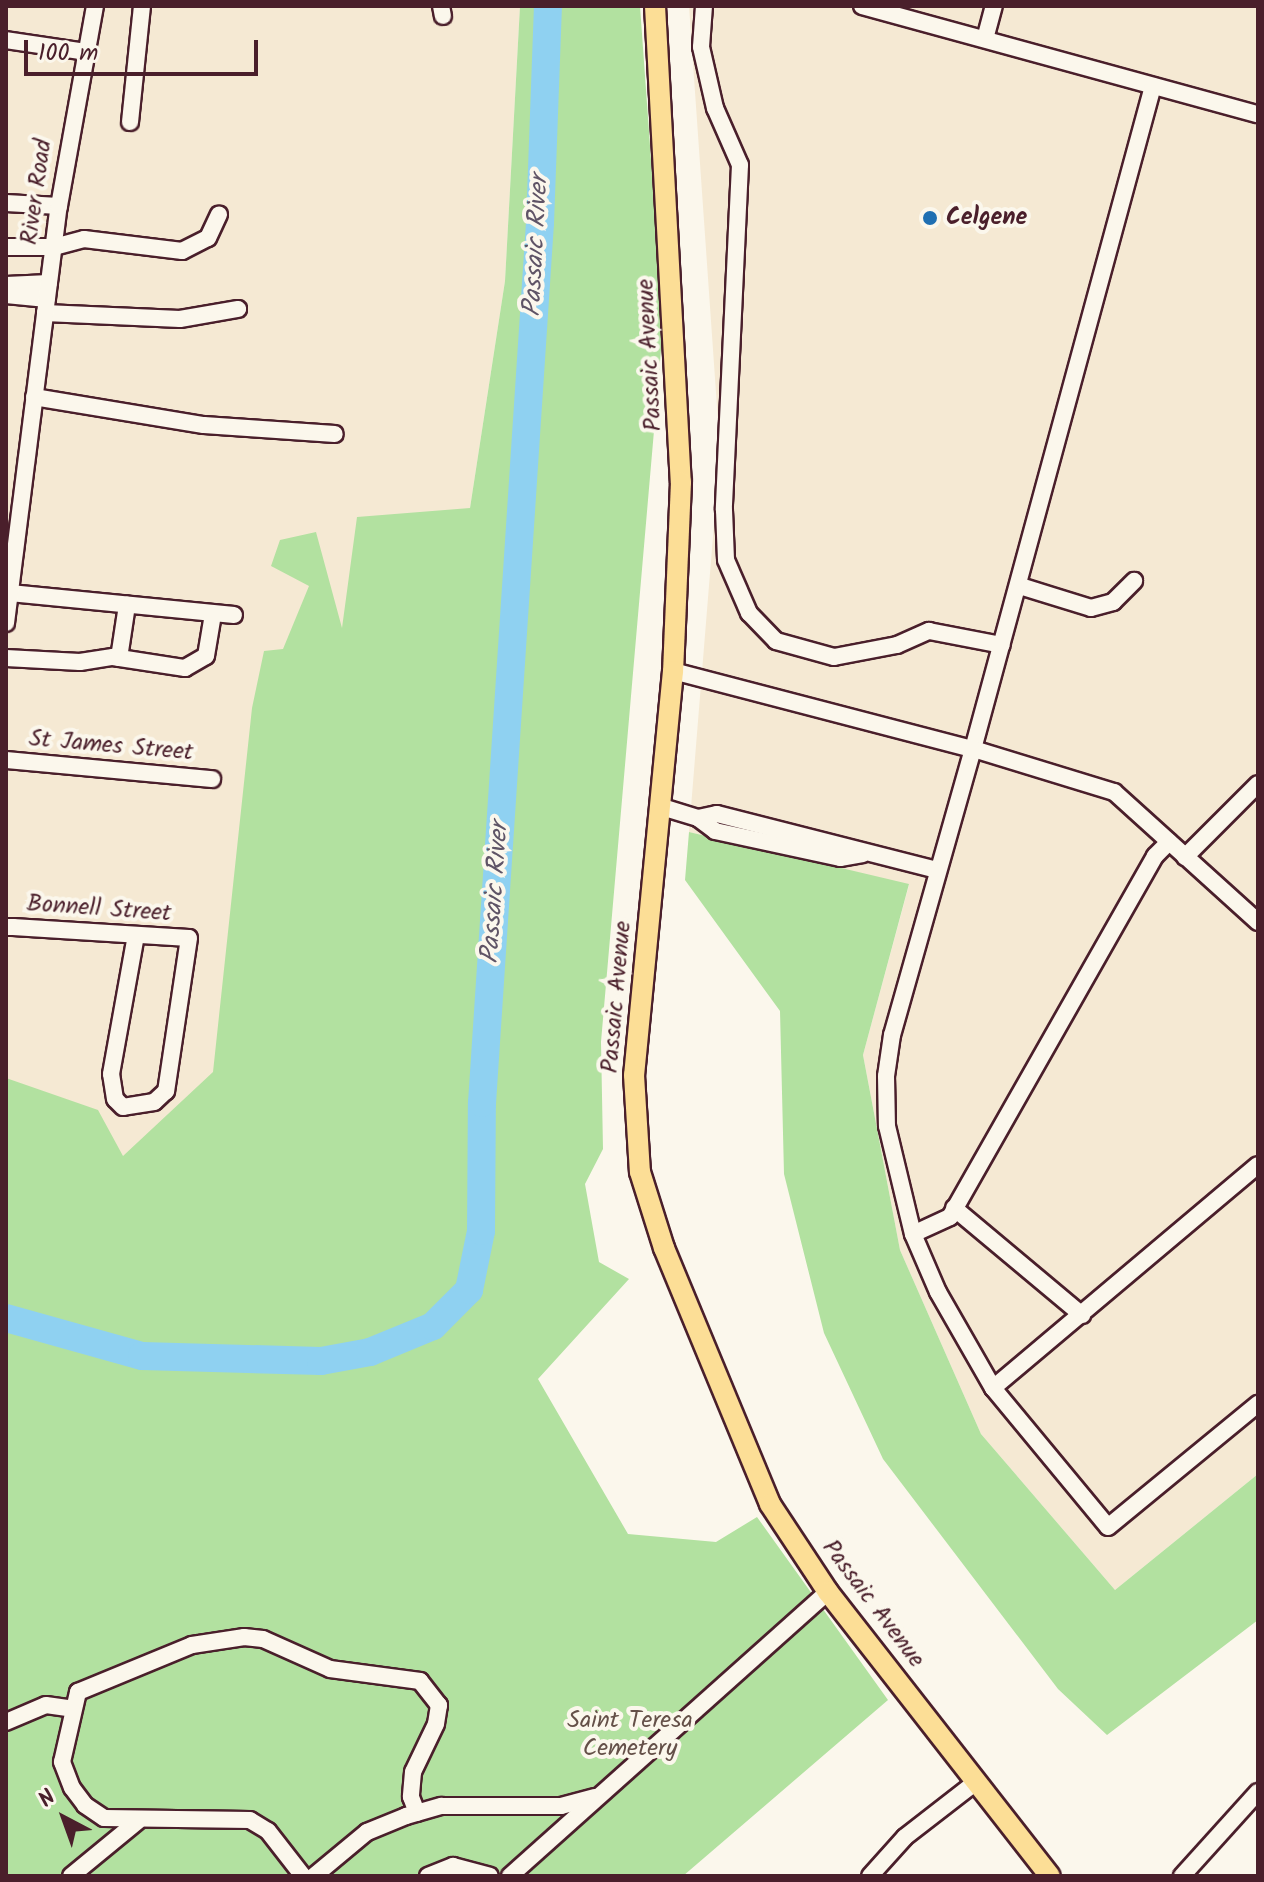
<!DOCTYPE html>
<html>
<head>
<meta charset="utf-8">
<style>
	body { margin:0 }
	#map { position:relative; width:1264px; height:1882px; overflow:hidden; background:#fbf7ec; font-family:Kalam,sans-serif }
	div>[style] { position:absolute }
	.built>* { inset:0; background:#f5e9d3 }
	.green>* { inset:0; background:#b2e1a0 }
	.river>* { height:28px; margin:-14px; padding:0 14px; transform-origin:14px; border-radius:14px; background:#8fd1f1 }
	.roads { filter:drop-shadow(2px 0 #4a1f2b) drop-shadow(-2px 0 #4a1f2b) drop-shadow(0 2px #4a1f2b) drop-shadow(0 -2px #4a1f2b) }
	.minor>* { height:16px; margin:-8px; padding:0 8px; transform-origin:8px; border-radius:8px; background:#fbf7ec }
	.major>* { height:20px; margin:-10px; padding:0 10px; transform-origin:10px; border-radius:10px; background:#fcde96 }
	.dots>* { width:22px; height:22px; translate:-50% -50%; box-sizing:border-box; border:4px solid #fbf7ec; border-radius:50% }
	span { translate:-50% -50%; white-space:nowrap; text-align:center; line-height:1.15; -webkit-text-stroke:8px #fbf7ec; paint-order:stroke }
	.street-label { font-size:24px; color:#4a1f2b }
	.poi-label { font-size:24px; color:#4a1f2b; font-weight:700 }
	.left { translate:0 -50%; text-align:left }
	.park-label { font-size:24px; color:#645048 }
	.water-label { font-size:26px; color:#5f5466; font-style:italic }
	.frame { position:absolute; inset:0; border:8px solid #4a1f2b; pointer-events:none }
	.north { position:absolute; left:24px; top:1778px; width:80px; height:80px; -webkit-text-stroke:6px #fbf7ec; paint-order:stroke; rotate:319deg; font-size:22px; font-weight:700; line-height:32px; text-align:center; color:#4a1f2b }
	.north::after { content:''; display:block; margin:auto; width:28px; height:36px; background:#4a1f2b; clip-path:polygon(50% 0,100% 100%,50% 72%,0 100%) }
	.scale { position:absolute; left:24px; top:40px; width:234px; height:36px; box-sizing:border-box; border:4px solid #4a1f2b; border-top:0; padding-left:10px; font-size:24px; line-height:28px; white-space:nowrap; color:#4a1f2b; -webkit-text-stroke:6px #fbf7ec; paint-order:stroke }
</style>
</head>
<body>
<div id="map">
	<div class="built">
		<div style="clip-path:polygon(6px 6px,520px 6px,505px 281px,470px 508px,274px 1158px,6px 1299px)"></div>
		<div style="clip-path:polygon(689px 6px,1258px 6px,1258px 1474px,1115px 1590px,981px 1434px,900px 1250px,863px 1055px,909px 885px,689px 832px,720px 450px)"></div>
	</div>
	<div class="green">
		<div style="clip-path:polygon(520px 6px,640px 6px,663px 327px,601px 1042px,603px 1149px,585px 1184px,599px 1262px,629px 1279px,538px 1379px,628px 1534px,716px 1542px,757px 1517px,888px 1700px,683px 1876px,6px 1876px,6px 1078px,98px 1110px,123px 1156px,213px 1072px,252px 708px,264px 651px,283px 649px,309px 586px,271px 566px,280px 540px,316px 532px,342px 628px,357px 517px,470px 508px,505px 281px)"></div>
		<div style="clip-path:polygon(689px 832px,909px 884px,863px 1055px,900px 1250px,981px 1434px,1115px 1590px,1258px 1474px,1258px 1620px,1107px 1735px,1058px 1689px,883px 1459px,824px 1333px,784px 1174px,780px 1011px,685px 880px)"></div>
	</div>
	<div class="river">
		<div style="left:6px;top:1318px;width:141px;rotate:15.6deg"></div>
		<div style="left:142px;top:1356px;width:179px;rotate:1.6deg"></div>
		<div style="left:321px;top:1361px;width:50px;rotate:-10.4deg"></div>
		<div style="left:370px;top:1352px;width:68px;rotate:-22.4deg"></div>
		<div style="left:433px;top:1326px;width:51px;rotate:-45deg"></div>
		<div style="left:469px;top:1290px;width:60px;rotate:-78.5deg"></div>
		<div style="left:481px;top:1231px;width:128px;rotate:-89.6deg"></div>
		<div style="left:482px;top:1103px;width:882px;rotate:-86.23deg"></div>
		<div style="left:540px;top:223px;width:217px;rotate:-87.9deg"></div>
	</div>
	<div class="roads">
		<div class="minor">
			<div style="left:441px;top:6px;width:10px;rotate:79deg"></div>
			<div style="left:704px;top:6px;width:41px;rotate:94.2deg"></div>
			<div style="left:701px;top:47px;width:63px;rotate:77.1deg"></div>
			<div style="left:715px;top:108px;width:62px;rotate:66.3deg"></div>
			<div style="left:740px;top:165px;width:345px;rotate:92.7deg"></div>
			<div style="left:724px;top:510px;width:50px;rotate:87.7deg"></div>
			<div style="left:726px;top:560px;width:58px;rotate:66.5deg"></div>
			<div style="left:749px;top:613px;width:39px;rotate:46deg"></div>
			<div style="left:776px;top:641px;width:60px;rotate:15.4deg"></div>
			<div style="left:834px;top:657px;width:64px;rotate:-10.8deg"></div>
			<div style="left:897px;top:645px;width:35px;rotate:-24deg"></div>
			<div style="left:929px;top:631px;width:74px;rotate:10.9deg"></div>
			<div style="left:862px;top:6px;width:410px;rotate:15.3deg"></div>
			<div style="left:985px;top:39px;width:34px;rotate:-75deg"></div>
			<div style="left:6px;top:40px;width:81px;rotate:8.5deg"></div>
			<div style="left:130px;top:122px;width:117px;rotate:-84.1deg"></div>
			<div style="left:6px;top:203px;width:53px;rotate:3.2deg"></div>
			<div style="left:6px;top:247px;width:48px"></div>
			<div style="left:54px;top:247px;width:31px;rotate:-15deg"></div>
			<div style="left:84px;top:239px;width:99px;rotate:7deg"></div>
			<div style="left:182px;top:251px;width:29px;rotate:-27deg"></div>
			<div style="left:208px;top:238px;width:26px;rotate:-65deg"></div>
			<div style="left:6px;top:285px;width:43px;rotate:-2.7deg"></div>
			<div style="left:6px;top:295px;width:41px;rotate:5.6deg"></div>
			<div style="left:45px;top:313px;width:135px;rotate:2.5deg"></div>
			<div style="left:180px;top:319px;width:59px;rotate:-9.8deg"></div>
			<div style="left:34px;top:397px;width:172px;rotate:9.4deg"></div>
			<div style="left:204px;top:425px;width:131px;rotate:3.9deg"></div>
			<div style="left:1020px;top:586px;width:74px;rotate:17.2deg"></div>
			<div style="left:1091px;top:608px;width:23px;rotate:-15deg"></div>
			<div style="left:1113px;top:602px;width:30px;rotate:-45deg"></div>
			<div style="left:10px;top:593px;width:225px;rotate:5.6deg"></div>
			<div style="left:6px;top:623px;width:420px;rotate:-82.8deg"></div>
			<div style="left:59px;top:206px;width:203px;rotate:-79.8deg"></div>
			<div style="left:6px;top:658px;width:74px;rotate:3.1deg"></div>
			<div style="left:80px;top:662px;width:33px;rotate:-9deg"></div>
			<div style="left:113px;top:657px;width:73px;rotate:8.7deg"></div>
			<div style="left:185px;top:668px;width:24px;rotate:-30deg"></div>
			<div style="left:206px;top:656px;width:43px;rotate:-80.5deg"></div>
			<div style="left:119px;top:658px;width:54px;rotate:-81.4deg"></div>
			<div style="left:673px;top:671px;width:310px;rotate:14.6deg"></div>
			<div style="left:973px;top:749px;width:687px;rotate:-74.81deg"></div>
			<div style="left:6px;top:760px;width:207px;rotate:5.3deg"></div>
			<div style="left:662px;top:807px;width:38px;rotate:17deg"></div>
			<div style="left:698px;top:818px;width:21px;rotate:37deg"></div>
			<div style="left:715px;top:831px;width:128px;rotate:12.2deg"></div>
			<div style="left:840px;top:858px;width:23px;rotate:-10deg"></div>
			<div style="left:698px;top:818px;width:19px;rotate:-12deg"></div>
			<div style="left:717px;top:814px;width:227px;rotate:14.3deg"></div>
			<div style="left:1185px;top:857px;width:103px;rotate:-45deg"></div>
			<div style="left:1258px;top:922px;width:194px;rotate:-137.9deg"></div>
			<div style="left:1114px;top:792px;width:147px;rotate:-163deg"></div>
			<div style="left:973px;top:749px;width:297px;rotate:105.8deg"></div>
			<div style="left:892px;top:1035px;width:41px;rotate:98.3deg"></div>
			<div style="left:886px;top:1076px;width:50px;rotate:88.9deg"></div>
			<div style="left:887px;top:1126px;width:111px;rotate:76.5deg"></div>
			<div style="left:913px;top:1234px;width:63px;rotate:66.7deg"></div>
			<div style="left:938px;top:1292px;width:111px;rotate:60.2deg"></div>
			<div style="left:993px;top:1388px;width:346px;rotate:-40.1deg"></div>
			<div style="left:6px;top:927px;width:7px"></div>
			<div style="left:13px;top:927px;width:176px;rotate:3.6deg"></div>
			<div style="left:189px;top:938px;width:155px;rotate:98.5deg"></div>
			<div style="left:166px;top:1091px;width:16px;rotate:137deg"></div>
			<div style="left:154px;top:1102px;width:31px;rotate:171deg"></div>
			<div style="left:123px;top:1107px;width:11px;rotate:-135deg"></div>
			<div style="left:115px;top:1099px;width:25px;rotate:-99deg"></div>
			<div style="left:111px;top:1074px;width:141px;rotate:-79.8deg"></div>
			<div style="left:954px;top:1208px;width:167px;rotate:39.9deg"></div>
			<div style="left:913px;top:1234px;width:41px;rotate:-24.7deg"></div>
			<div style="left:950px;top:1217px;width:415px;rotate:-60.4deg"></div>
			<div style="left:1155px;top:856px;width:20px;rotate:-45deg"></div>
			<div style="left:993px;top:1388px;width:180px;rotate:50.4deg"></div>
			<div style="left:1108px;top:1527px;width:194px;rotate:-39.4deg"></div>
			<div style="left:6px;top:1722px;width:43px;rotate:-23deg"></div>
			<div style="left:46px;top:1705px;width:27px;rotate:8deg"></div>
			<div style="left:71px;top:1876px;width:87px;rotate:-39.4deg"></div>
			<div style="left:303px;top:1876px;width:57px;rotate:-127.9deg"></div>
			<div style="left:268px;top:1831px;width:21px;rotate:-149deg"></div>
			<div style="left:250px;top:1820px;width:146px;rotate:-179.2deg"></div>
			<div style="left:104px;top:1818px;width:23px;rotate:-146deg"></div>
			<div style="left:85px;top:1805px;width:21px;rotate:-127deg"></div>
			<div style="left:72px;top:1788px;width:28px;rotate:-111deg"></div>
			<div style="left:62px;top:1762px;width:72px;rotate:-77.1deg"></div>
			<div style="left:78px;top:1692px;width:123px;rotate:-22.4deg"></div>
			<div style="left:192px;top:1645px;width:53px;rotate:-8.7deg"></div>
			<div style="left:244px;top:1637px;width:19px;rotate:6deg"></div>
			<div style="left:263px;top:1639px;width:73px;rotate:24.1deg"></div>
			<div style="left:330px;top:1669px;width:91px;rotate:7.6deg"></div>
			<div style="left:420px;top:1681px;width:31px;rotate:52deg"></div>
			<div style="left:439px;top:1705px;width:19px;rotate:99deg"></div>
			<div style="left:436px;top:1724px;width:53px;rotate:115.6deg"></div>
			<div style="left:413px;top:1772px;width:25px;rotate:95deg"></div>
			<div style="left:411px;top:1797px;width:17px;rotate:69deg"></div>
			<div style="left:314px;top:1876px;width:69px;rotate:-39.7deg"></div>
			<div style="left:367px;top:1832px;width:42px;rotate:-22.3deg"></div>
			<div style="left:406px;top:1816px;width:37px;rotate:-16deg"></div>
			<div style="left:442px;top:1806px;width:119px"></div>
			<div style="left:561px;top:1806px;width:35px;rotate:-15deg"></div>
			<div style="left:428px;top:1876px;width:27px;rotate:-22deg"></div>
			<div style="left:453px;top:1866px;width:38px;rotate:15deg"></div>
			<div style="left:510px;top:1876px;width:426px;rotate:-41.8deg"></div>
			<div style="left:870px;top:1876px;width:52px;rotate:-48.1deg"></div>
			<div style="left:905px;top:1837px;width:90px;rotate:-37.8deg"></div>
			<div style="left:1182px;top:1876px;width:113px;rotate:-47.9deg"></div>
		</div>
		<div class="major">
			<div style="left:655px;top:6px;width:477px;rotate:86.9deg"></div>
			<div style="left:681px;top:482px;width:189px;rotate:92.4deg"></div>
			<div style="left:673px;top:671px;width:406px;rotate:95.5deg"></div>
			<div style="left:634px;top:1075px;width:97px;rotate:86.5deg"></div>
			<div style="left:640px;top:1172px;width:80px;rotate:72.5deg"></div>
			<div style="left:664px;top:1248px;width:277px;rotate:67.5deg"></div>
			<div style="left:770px;top:1504px;width:105px;rotate:56.6deg"></div>
			<div style="left:828px;top:1592px;width:360px;rotate:52deg"></div>
		</div>
	</div>
	<div class="dots">
		<div style="left:930px;top:218px;background:#1f6fb2"></div>
	</div>
	<div class="street-label">
		<span style="left:37px;top:192px;rotate:-82deg">River Road</span>
		<span style="left:650px;top:355px;rotate:-93deg">Passaic Avenue</span>
		<span style="left:111px;top:746px;rotate:5deg">St James Street</span>
		<span style="left:99px;top:909px;rotate:4deg">Bonnell Street</span>
		<span style="left:617px;top:997px;rotate:-85deg">Passaic Avenue</span>
		<span style="left:873px;top:1604px;rotate:53deg">Passaic Avenue</span>
	</div>
	<div class="poi-label">
		<span class="left" style="left:946px;top:218px">Celgene</span>
	</div>
	<div class="park-label">
		<span style="left:630px;top:1735px">Saint Teresa<br>Cemetery</span>
	</div>
	<div class="water-label">
		<span style="left:537px;top:246px;rotate:-87deg">Passaic River</span>
		<span style="left:496px;top:893px;rotate:-86deg">Passaic River</span>
	</div>
	<div class="frame"></div>
	<div class="north">N</div>
	<div class="scale">100 m</div>
</div>
</body>
</html>
